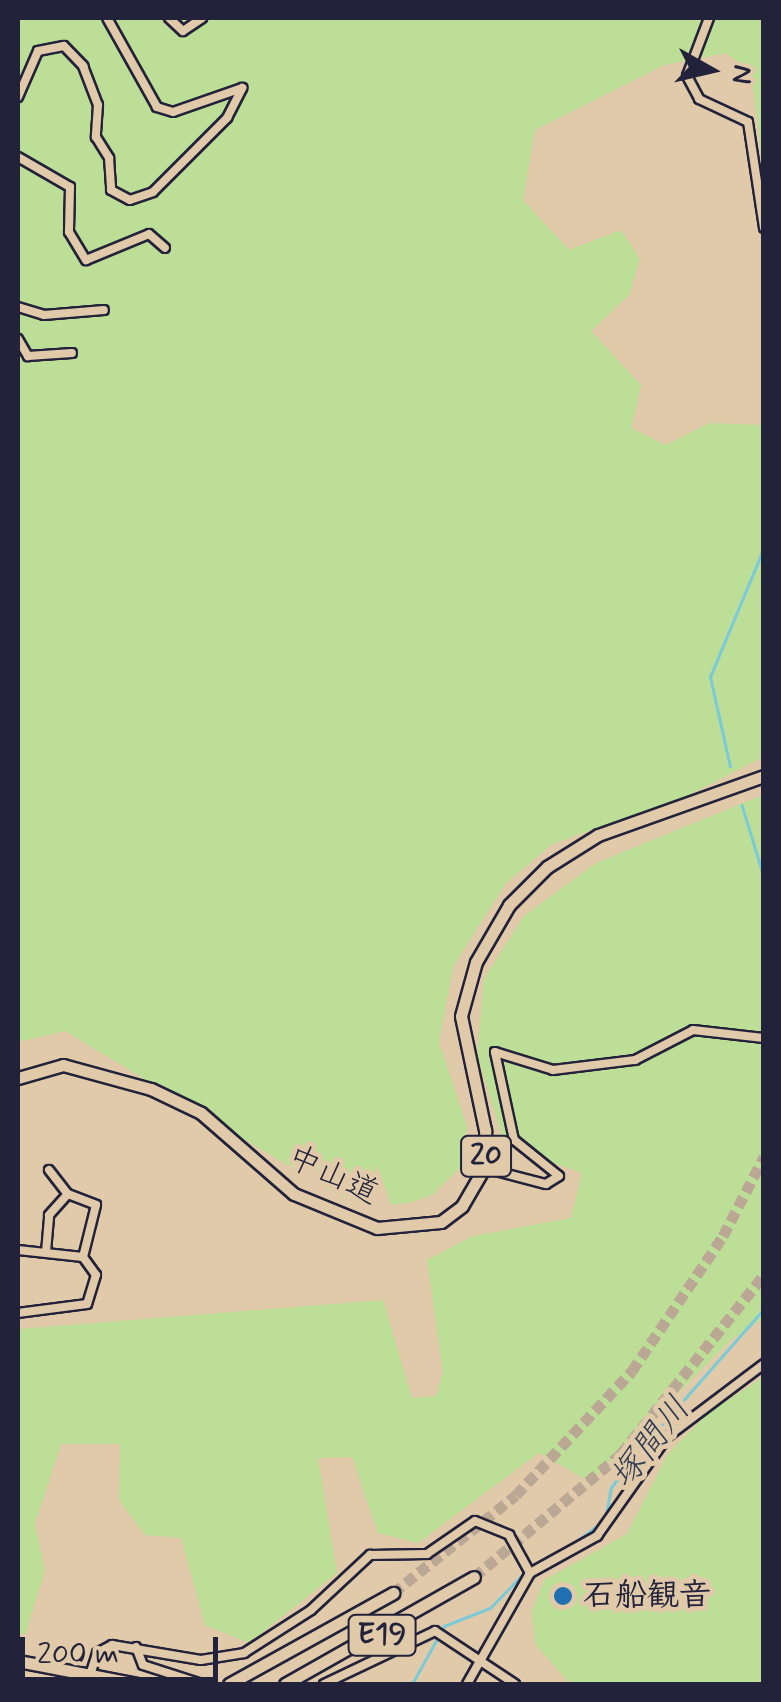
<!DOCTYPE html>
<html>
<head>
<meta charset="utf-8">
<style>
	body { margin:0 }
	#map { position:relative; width:781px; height:1702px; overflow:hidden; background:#e1caaa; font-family:Mynerve,"Klee One",sans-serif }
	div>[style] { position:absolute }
	.green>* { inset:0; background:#bdde97 }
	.stream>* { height:2.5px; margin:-1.25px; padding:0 1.25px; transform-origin:1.25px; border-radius:1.25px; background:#7bcad7 }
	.highway-tunnel>* { height:11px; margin-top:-5.5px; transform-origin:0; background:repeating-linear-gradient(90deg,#bba894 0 11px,transparent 0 16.5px) }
	.roads { filter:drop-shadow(2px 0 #22223b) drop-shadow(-2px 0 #22223b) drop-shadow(0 2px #22223b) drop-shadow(0 -2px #22223b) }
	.minor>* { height:8px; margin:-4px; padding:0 4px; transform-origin:4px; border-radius:4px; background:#e1caaa }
	.highway>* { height:11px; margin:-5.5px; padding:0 5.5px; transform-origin:5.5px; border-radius:5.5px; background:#e1caaa }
	.dots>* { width:28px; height:28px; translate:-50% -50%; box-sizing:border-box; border:5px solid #e1caaa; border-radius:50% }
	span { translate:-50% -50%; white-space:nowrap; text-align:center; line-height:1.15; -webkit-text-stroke:10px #e1caaa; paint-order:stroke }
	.shield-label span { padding:2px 8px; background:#e1caaa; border:2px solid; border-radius:8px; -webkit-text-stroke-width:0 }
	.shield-label { font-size:30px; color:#22223b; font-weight:700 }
	.street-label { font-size:32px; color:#22223b }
	.poi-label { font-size:32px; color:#22223b; font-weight:700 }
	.left { translate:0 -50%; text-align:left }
	.water-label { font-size:35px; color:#2f3b52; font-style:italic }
	.frame { position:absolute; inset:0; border:20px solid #22223b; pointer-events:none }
	.north { position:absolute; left:661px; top:20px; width:100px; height:100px; -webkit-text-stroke:8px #e1caaa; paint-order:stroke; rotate:98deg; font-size:28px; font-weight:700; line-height:40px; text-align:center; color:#22223b }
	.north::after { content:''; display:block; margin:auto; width:35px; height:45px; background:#22223b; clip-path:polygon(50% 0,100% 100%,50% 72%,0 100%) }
	.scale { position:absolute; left:20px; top:1637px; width:198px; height:45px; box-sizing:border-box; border:5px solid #22223b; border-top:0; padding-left:12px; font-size:30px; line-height:35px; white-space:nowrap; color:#22223b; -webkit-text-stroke:8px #e1caaa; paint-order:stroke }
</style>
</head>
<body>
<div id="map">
	<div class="green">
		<div style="clip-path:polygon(18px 18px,763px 18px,763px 167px,751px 72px,726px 53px,664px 65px,535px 130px,523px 200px,569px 250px,621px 230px,640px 259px,629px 295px,591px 331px,641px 385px,631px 428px,666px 445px,709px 423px,763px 425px,763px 757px,679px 800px,552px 844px,505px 884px,453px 967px,439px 1042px,467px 1127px,464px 1164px,432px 1195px,412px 1202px,391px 1205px,377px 1165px,366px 1199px,343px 1196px,323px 1186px,317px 1171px,287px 1165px,65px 1031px,18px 1042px)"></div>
		<div style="clip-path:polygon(763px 795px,763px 1319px,732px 1339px,590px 1482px,539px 1453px,418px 1543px,378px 1533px,352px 1457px,318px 1458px,337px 1573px,249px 1643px,205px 1625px,181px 1538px,145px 1535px,119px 1500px,120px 1444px,61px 1444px,35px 1524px,45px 1571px,25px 1635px,18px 1633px,18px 1329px,383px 1300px,412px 1398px,436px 1396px,443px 1372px,427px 1260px,473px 1236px,571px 1218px,582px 1173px,505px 1146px,477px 1055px,484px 979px,524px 916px,596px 863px)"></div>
		<div style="clip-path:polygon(763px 1377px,763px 1684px,570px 1684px,535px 1644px,532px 1611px,544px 1580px,627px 1534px,667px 1455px,708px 1413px)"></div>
	</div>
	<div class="stream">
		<div style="left:730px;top:767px;width:92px;rotate:-102.5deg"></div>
		<div style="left:710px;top:677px;width:141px;rotate:-67.4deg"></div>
		<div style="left:742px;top:805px;width:75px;rotate:73deg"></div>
		<div style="left:606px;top:1515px;width:27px;rotate:-80deg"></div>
		<div style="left:611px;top:1488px;width:32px;rotate:-55deg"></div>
		<div style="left:629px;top:1462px;width:204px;rotate:-48.6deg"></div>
		<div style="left:569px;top:1547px;width:41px;rotate:-37.1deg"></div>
		<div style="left:529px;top:1567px;width:26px;rotate:-25deg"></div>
		<div style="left:412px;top:1684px;width:66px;rotate:-61.1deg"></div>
		<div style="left:444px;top:1626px;width:49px;rotate:-21.4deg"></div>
		<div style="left:490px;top:1608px;width:49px;rotate:-45.8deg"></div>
	</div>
	<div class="highway-tunnel">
		<div style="left:474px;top:1577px;width:192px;rotate:-39.9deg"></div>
		<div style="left:621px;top:1454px;width:229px;rotate:-51.4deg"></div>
		<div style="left:393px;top:1593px;width:157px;rotate:-38.5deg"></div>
		<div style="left:516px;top:1495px;width:170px;rotate:-46.9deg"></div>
		<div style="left:632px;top:1371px;width:163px;rotate:-56deg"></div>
		<div style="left:723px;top:1236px;width:89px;rotate:-62.6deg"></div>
	</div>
	<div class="roads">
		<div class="minor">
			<div style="left:169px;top:18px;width:19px;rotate:43deg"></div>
			<div style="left:183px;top:31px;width:23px;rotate:-34deg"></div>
			<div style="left:709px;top:18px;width:62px;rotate:110.8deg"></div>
			<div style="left:687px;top:76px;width:26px;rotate:62deg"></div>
			<div style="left:699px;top:99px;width:54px;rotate:25.1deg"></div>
			<div style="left:748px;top:122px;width:107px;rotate:81.4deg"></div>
			<div style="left:18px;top:97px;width:50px;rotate:-66.5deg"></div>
			<div style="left:38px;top:51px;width:26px;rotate:-11deg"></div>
			<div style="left:64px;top:46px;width:28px;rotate:46deg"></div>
			<div style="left:83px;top:66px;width:42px;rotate:69deg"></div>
			<div style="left:98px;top:105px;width:32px;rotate:94deg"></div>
			<div style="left:96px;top:137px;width:25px;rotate:58deg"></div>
			<div style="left:109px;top:158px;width:32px;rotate:86deg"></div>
			<div style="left:111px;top:190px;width:21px;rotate:28deg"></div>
			<div style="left:130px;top:200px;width:24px;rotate:-19deg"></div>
			<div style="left:153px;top:192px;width:105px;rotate:-45deg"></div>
			<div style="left:227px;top:118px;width:34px;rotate:-63deg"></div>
			<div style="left:242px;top:88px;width:73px;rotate:160.8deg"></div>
			<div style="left:173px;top:112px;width:17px;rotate:-163deg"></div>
			<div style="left:157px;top:107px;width:102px;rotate:-119.3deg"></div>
			<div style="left:18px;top:157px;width:60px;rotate:30deg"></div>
			<div style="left:70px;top:187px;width:45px;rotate:91.3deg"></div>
			<div style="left:69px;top:232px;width:33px;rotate:59deg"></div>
			<div style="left:86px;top:260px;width:68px;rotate:-22.4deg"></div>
			<div style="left:149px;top:234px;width:21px;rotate:41deg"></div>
			<div style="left:18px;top:307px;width:27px;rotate:17deg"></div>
			<div style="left:44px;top:315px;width:60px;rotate:-4.8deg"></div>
			<div style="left:18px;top:339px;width:20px;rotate:60deg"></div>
			<div style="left:28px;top:356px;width:44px;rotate:-3.9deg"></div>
			<div style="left:484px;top:1168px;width:64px;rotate:14.5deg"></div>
			<div style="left:546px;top:1184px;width:15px;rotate:-32deg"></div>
			<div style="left:559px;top:1176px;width:58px;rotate:-141.3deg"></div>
			<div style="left:514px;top:1140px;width:90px;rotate:-102.2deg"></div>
			<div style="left:495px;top:1052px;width:61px;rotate:17.2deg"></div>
			<div style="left:553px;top:1070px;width:83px;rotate:-7deg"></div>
			<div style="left:635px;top:1060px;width:65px;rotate:-27.3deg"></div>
			<div style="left:693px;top:1030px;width:71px;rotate:6.4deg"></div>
			<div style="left:49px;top:1170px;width:31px;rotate:52deg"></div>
			<div style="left:68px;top:1194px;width:30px;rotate:21deg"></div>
			<div style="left:96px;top:1205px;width:54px;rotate:104deg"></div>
			<div style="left:18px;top:1250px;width:65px;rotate:6.1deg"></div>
			<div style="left:83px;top:1257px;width:22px;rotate:54deg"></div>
			<div style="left:96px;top:1275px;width:30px;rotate:107deg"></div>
			<div style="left:87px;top:1304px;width:70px;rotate:172.6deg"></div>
			<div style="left:46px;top:1252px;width:37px;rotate:-85deg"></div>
			<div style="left:49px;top:1215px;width:28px;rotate:-48deg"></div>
			<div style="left:530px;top:1573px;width:77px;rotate:-28.9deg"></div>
			<div style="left:597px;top:1536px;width:121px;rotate:-54.7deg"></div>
			<div style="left:667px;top:1437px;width:121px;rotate:-37deg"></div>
			<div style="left:136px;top:1647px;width:19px;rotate:69deg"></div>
			<div style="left:143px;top:1665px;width:62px;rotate:17.9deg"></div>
			<div style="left:90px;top:1675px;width:23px;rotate:-72deg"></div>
			<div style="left:97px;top:1653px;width:17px;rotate:-28deg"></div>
			<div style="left:112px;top:1645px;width:90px;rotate:9.6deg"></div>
			<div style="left:201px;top:1660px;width:44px;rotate:-9.2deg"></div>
			<div style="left:244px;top:1653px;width:80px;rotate:-32.7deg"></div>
			<div style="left:311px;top:1610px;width:81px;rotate:-43deg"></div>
			<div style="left:370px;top:1555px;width:57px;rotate:-1deg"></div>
			<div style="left:427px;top:1554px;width:58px;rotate:-34.5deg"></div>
			<div style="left:475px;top:1521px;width:37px;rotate:22deg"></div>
			<div style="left:509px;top:1535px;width:43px;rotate:61.1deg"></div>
			<div style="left:324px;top:1684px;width:123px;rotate:-25.5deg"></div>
			<div style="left:435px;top:1631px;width:96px;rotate:33.5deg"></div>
			<div style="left:467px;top:1684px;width:128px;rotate:-60.4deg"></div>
		</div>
		<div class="highway">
			<div style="left:18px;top:1078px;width:47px;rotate:-16.1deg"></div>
			<div style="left:63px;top:1065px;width:91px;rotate:15.3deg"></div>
			<div style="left:151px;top:1089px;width:55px;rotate:25.6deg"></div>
			<div style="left:201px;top:1113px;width:123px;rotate:41.1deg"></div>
			<div style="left:294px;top:1194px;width:90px;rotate:22.3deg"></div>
			<div style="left:377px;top:1228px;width:64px;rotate:-5.4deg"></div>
			<div style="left:441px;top:1222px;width:26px;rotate:-37deg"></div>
			<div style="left:462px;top:1206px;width:44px;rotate:-59.9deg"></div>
			<div style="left:484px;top:1168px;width:38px;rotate:-88deg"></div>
			<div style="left:485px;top:1130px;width:116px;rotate:-101.9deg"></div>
			<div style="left:461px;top:1016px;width:56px;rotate:-74.5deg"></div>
			<div style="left:476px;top:962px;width:66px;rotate:-59.9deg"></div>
			<div style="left:509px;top:905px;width:54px;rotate:-45deg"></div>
			<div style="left:547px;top:867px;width:60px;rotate:-32.1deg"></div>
			<div style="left:598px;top:835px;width:176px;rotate:-19.6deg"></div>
			<div style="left:18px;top:1661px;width:121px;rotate:10.9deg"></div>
			<div style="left:229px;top:1684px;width:188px;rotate:-29deg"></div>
			<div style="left:285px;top:1684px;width:217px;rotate:-29.5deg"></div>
		</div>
	</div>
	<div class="dots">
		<div style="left:563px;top:1596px;background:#1f6fb2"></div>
	</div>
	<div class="shield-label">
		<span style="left:486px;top:1156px">20</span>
		<span style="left:382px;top:1635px">E19</span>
	</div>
	<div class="street-label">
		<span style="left:333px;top:1176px;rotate:25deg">中山道</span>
	</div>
	<div class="poi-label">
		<span class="left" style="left:583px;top:1596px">石船観音</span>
	</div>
	<div class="water-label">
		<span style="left:651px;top:1443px;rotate:-52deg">塚間川</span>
	</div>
	<div class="frame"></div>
	<div class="north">N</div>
	<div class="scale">200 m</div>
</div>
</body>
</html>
